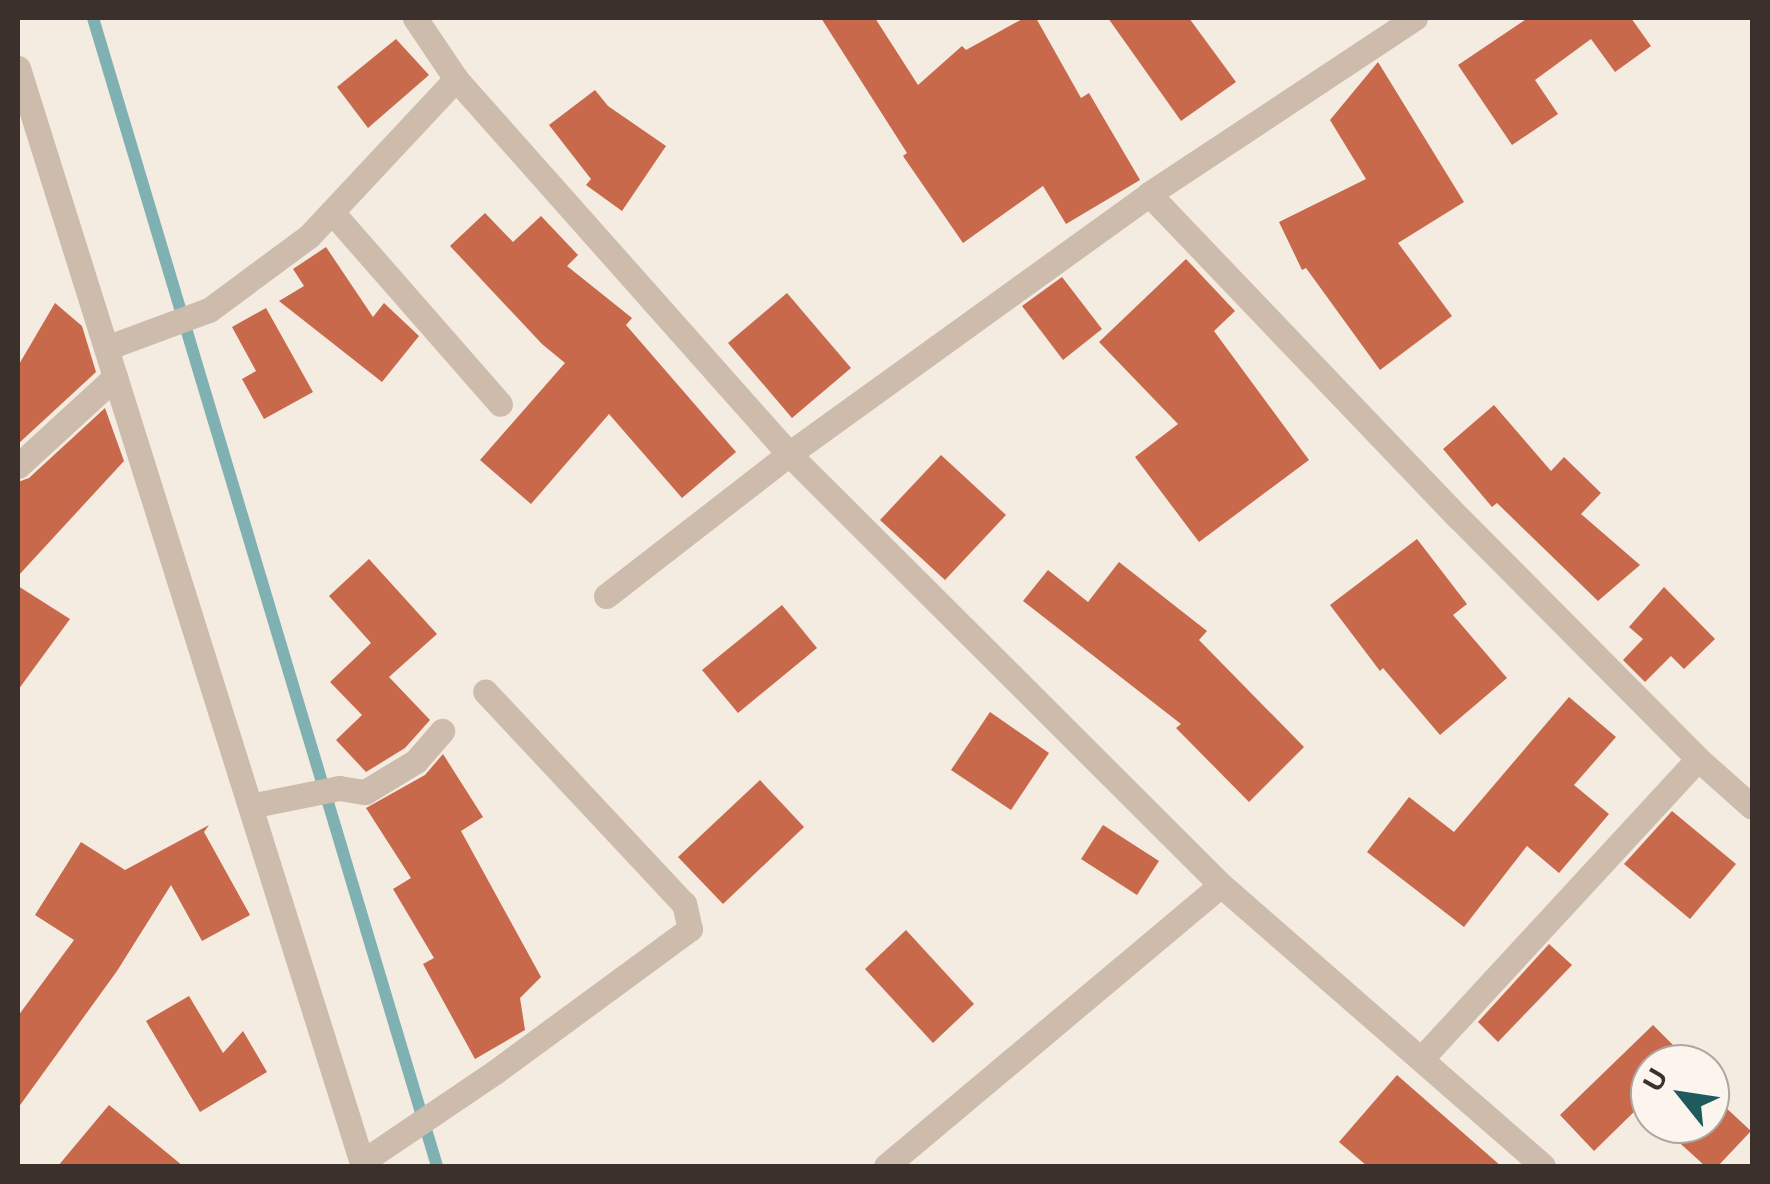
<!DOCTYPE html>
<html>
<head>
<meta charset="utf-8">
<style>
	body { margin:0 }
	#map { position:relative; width:1770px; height:1184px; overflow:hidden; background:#f4ebe1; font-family:Arial,sans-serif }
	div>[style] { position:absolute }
	.stream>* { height:12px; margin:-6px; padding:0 6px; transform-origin:6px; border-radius:6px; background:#7fb0b2 }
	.building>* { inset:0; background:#c8694b }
	.minor>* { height:25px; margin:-12.5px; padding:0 12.5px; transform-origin:12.5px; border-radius:12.5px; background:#cdbbac }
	span { translate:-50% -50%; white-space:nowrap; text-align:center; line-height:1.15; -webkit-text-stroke:8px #fbf5ee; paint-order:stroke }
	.frame { position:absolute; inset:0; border:20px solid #3b302b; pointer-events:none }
	.north { position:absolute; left:1630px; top:1044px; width:100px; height:100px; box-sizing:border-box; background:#fbf5ee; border:2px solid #aea6a0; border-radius:50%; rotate:300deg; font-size:28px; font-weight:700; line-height:40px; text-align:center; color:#3b302b }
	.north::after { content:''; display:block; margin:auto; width:35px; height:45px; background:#1f5a5e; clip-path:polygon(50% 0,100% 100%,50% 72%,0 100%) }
</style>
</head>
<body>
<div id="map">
	<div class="stream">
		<div style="left:93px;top:18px;width:1198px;rotate:73.32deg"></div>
	</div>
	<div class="building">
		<div style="clip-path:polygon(821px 18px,875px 18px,918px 85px,962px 46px,966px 50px,1024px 18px,1036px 18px,1081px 98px,1089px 93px,1140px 180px,1066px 224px,1043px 186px,963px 243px,903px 156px,907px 153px)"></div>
		<div style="clip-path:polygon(1108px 18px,1189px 18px,1236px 82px,1181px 121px)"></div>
		<div style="clip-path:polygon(1528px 18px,1631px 18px,1651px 46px,1615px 72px,1591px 39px,1535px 80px,1558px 114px,1512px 145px,1458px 65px)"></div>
		<div style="clip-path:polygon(396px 39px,429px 75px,368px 128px,337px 87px)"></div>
		<div style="clip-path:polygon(1378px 62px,1464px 202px,1398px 243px,1452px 316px,1380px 370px,1306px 268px,1302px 270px,1279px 222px,1366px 179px,1330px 120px)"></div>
		<div style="clip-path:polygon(595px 90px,608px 106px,666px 146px,622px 211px,586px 185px,591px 179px,549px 125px)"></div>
		<div style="clip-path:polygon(485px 213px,513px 242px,541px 216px,578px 255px,567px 266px,632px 318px,626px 325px,736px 452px,682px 498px,609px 414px,531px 504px,480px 460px,565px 363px,542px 344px,450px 246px)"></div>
		<div style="clip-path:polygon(326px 247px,373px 317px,384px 303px,419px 336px,382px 382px,279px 301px,304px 286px,293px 269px)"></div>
		<div style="clip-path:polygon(1186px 259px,1235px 311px,1214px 331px,1309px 460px,1199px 542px,1135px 457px,1178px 424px,1099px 342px)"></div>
		<div style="clip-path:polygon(1062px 277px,1102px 329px,1063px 360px,1022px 306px)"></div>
		<div style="clip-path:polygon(787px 293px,851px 368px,792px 418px,728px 343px)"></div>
		<div style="clip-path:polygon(55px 303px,82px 326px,96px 372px,18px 444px,18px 366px)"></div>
		<div style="clip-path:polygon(266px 308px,313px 392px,264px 419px,242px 379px,256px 371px,232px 327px)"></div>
		<div style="clip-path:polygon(1494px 405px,1551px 471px,1564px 457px,1601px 493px,1581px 514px,1640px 565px,1598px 601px,1497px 503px,1492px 507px,1443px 449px)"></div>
		<div style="clip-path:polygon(105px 408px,124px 461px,18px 576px,18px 482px,29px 478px)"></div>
		<div style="clip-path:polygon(941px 455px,1006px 515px,945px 580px,880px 520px)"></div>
		<div style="clip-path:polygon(1417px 539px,1467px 604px,1453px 615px,1507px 678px,1440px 735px,1383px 668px,1380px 671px,1330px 605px)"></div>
		<div style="clip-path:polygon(369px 559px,437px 634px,389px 677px,430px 720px,405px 748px,366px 772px,336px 740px,362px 715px,330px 682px,371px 643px,329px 596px)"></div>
		<div style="clip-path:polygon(1119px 562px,1207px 631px,1199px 640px,1304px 747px,1249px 802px,1176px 728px,1181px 724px,1023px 601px,1048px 570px,1088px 602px)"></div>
		<div style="clip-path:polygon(18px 586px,70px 619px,18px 690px)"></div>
		<div style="clip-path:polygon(1664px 587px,1715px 639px,1684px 669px,1671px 656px,1645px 682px,1623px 660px,1643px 639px,1629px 627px)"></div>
		<div style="clip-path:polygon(782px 605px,817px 648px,738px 713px,702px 670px)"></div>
		<div style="clip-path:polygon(1569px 697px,1616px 737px,1574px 785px,1609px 814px,1559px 873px,1527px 846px,1464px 927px,1367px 852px,1409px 797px,1454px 832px)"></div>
		<div style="clip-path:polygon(990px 712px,1049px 753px,1011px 810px,951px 770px)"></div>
		<div style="clip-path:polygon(443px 754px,483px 817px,461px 831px,541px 977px,520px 998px,525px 1030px,475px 1059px,423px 964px,434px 958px,393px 889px,411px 878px,366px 808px,425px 775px)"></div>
		<div style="clip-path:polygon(760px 780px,804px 827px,723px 904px,678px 857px)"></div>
		<div style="clip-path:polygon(1672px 811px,1736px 864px,1690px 919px,1624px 864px)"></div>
		<div style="clip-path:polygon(209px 825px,204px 832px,250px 915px,202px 941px,171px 885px,117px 971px,18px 1108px,18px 1016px,74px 940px,35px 915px,81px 842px,125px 870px)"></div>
		<div style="clip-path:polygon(1103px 825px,1159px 861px,1137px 895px,1081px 859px)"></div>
		<div style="clip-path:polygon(906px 930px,974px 1004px,933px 1043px,865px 969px)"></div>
		<div style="clip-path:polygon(1549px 944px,1572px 965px,1498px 1042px,1478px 1022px)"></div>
		<div style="clip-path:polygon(189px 996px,223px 1053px,243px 1031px,267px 1072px,200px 1112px,146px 1021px)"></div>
		<div style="clip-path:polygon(1653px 1025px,1688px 1060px,1650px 1064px,1650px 1116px,1640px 1106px,1594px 1151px,1560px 1115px)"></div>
		<div style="clip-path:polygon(1397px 1075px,1501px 1166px,1367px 1166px,1339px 1142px)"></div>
		<div style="clip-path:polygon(1710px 1093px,1751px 1131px,1718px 1166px,1705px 1166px,1659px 1124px,1710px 1124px)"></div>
		<div style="clip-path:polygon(109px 1105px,183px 1166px,58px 1166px)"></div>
	</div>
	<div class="minor">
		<div style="left:415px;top:18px;width:73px;rotate:56.1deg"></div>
		<div style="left:456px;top:79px;width:502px;rotate:48.39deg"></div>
		<div style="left:789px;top:454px;width:610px;rotate:44.93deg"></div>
		<div style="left:1221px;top:885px;width:427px;rotate:41.1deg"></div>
		<div style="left:18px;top:68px;width:1151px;rotate:72.56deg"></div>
		<div style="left:1149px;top:194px;width:447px;rotate:46.3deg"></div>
		<div style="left:1458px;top:517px;width:341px;rotate:45.2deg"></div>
		<div style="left:1698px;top:759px;width:72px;rotate:41.6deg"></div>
		<div style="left:332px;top:212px;width:255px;rotate:48.8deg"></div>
		<div style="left:106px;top:348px;width:110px;rotate:-20.3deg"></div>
		<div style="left:209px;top:310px;width:124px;rotate:-36.5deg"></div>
		<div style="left:309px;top:236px;width:215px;rotate:-46.9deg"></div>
		<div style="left:18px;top:466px;width:132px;rotate:-42.5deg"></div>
		<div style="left:606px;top:596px;width:232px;rotate:-37.8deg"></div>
		<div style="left:789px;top:454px;width:444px;rotate:-35.8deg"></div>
		<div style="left:1149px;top:194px;width:319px;rotate:-33.5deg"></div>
		<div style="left:250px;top:806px;width:91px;rotate:-11.4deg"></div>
		<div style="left:339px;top:788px;width:26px;rotate:9deg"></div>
		<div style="left:365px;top:792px;width:60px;rotate:-31.3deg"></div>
		<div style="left:416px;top:761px;width:40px;rotate:-49deg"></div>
		<div style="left:1421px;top:1059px;width:408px;rotate:-47.3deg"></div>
		<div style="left:362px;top:1162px;width:161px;rotate:-34.1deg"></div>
		<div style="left:495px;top:1072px;width:242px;rotate:-36.3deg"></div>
		<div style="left:690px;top:929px;width:26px;rotate:-103deg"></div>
		<div style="left:684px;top:904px;width:291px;rotate:-133.1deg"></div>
		<div style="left:886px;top:1166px;width:437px;rotate:-40deg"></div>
	</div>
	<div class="frame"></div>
	<div class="north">U</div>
</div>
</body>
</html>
